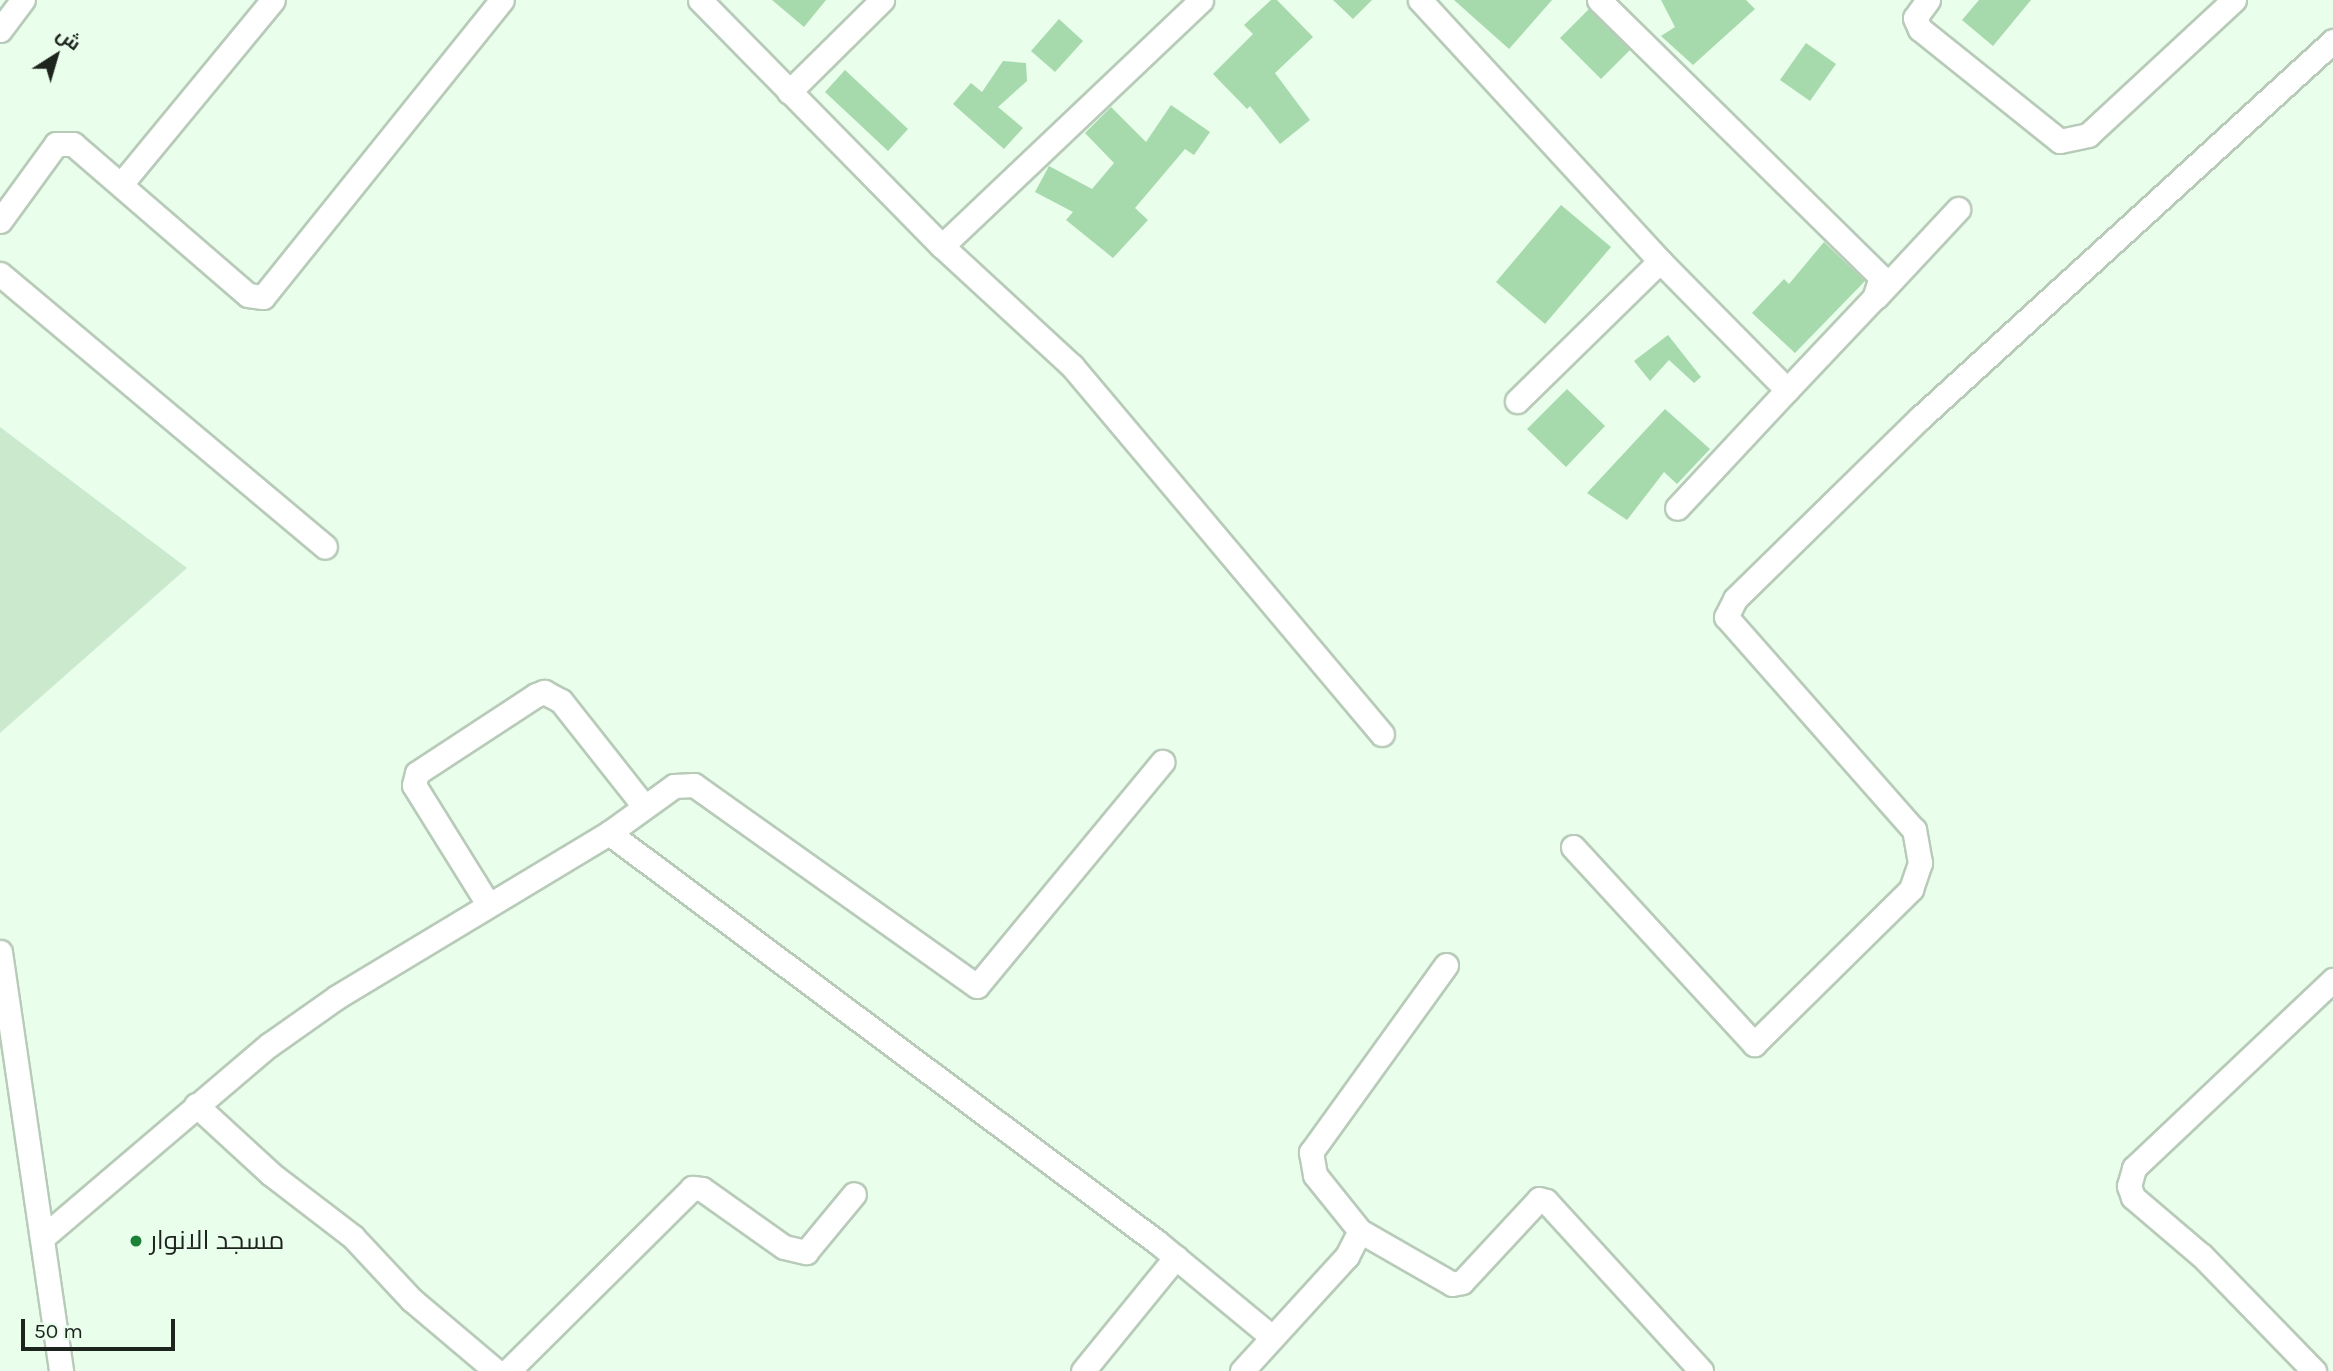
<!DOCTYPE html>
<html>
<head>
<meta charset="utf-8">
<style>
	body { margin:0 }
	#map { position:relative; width:2333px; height:1371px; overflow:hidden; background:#eafeec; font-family:Karla,Cairo,sans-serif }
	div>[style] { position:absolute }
	.green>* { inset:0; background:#cae9cd }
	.building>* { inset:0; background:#a6d9ab }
	.roads { filter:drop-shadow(2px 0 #b8cbb9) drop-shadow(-2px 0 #b8cbb9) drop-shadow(0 2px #b8cbb9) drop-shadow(0 -2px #b8cbb9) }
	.minor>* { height:23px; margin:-11.5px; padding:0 11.5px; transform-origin:11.5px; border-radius:11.5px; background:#fff }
	.dots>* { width:19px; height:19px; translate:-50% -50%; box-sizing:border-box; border:4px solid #eafeec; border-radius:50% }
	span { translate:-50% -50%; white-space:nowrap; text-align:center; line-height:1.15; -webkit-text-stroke:7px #eafeec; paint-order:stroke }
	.poi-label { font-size:26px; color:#1d241e }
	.left { translate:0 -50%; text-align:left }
	.north { position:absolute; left:21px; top:21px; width:70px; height:70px; -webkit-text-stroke:5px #eafeec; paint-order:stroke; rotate:37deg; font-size:19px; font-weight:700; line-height:28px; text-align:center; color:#1d241e }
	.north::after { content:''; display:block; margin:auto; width:24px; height:32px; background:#1d241e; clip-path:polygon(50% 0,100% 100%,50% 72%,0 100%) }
	.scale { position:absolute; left:21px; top:1319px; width:154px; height:32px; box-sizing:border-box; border:4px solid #1d241e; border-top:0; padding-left:9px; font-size:21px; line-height:24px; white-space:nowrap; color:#1d241e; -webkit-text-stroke:5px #eafeec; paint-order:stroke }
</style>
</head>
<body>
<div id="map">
	<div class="green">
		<div style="clip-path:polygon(0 427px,187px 568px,0 733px)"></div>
	</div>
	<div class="building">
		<div style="clip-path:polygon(772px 0,826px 0,804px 27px)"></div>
		<div style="clip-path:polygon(1271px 0,1277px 0,1313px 37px,1275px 73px,1310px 120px,1280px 144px,1250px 106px,1247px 109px,1213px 74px,1253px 34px,1244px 25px)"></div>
		<div style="clip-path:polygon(1333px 0,1372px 0,1353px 19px)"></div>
		<div style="clip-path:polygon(1454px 0,1552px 0,1509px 49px)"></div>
		<div style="clip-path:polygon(1661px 0,1746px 0,1755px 9px,1693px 65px,1661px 36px,1675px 27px)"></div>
		<div style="clip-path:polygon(1979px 0,2031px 0,1993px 46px,1962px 20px)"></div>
		<div style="clip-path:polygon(1589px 9px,1630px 50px,1601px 79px,1560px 38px)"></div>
		<div style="clip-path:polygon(1059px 19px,1083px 41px,1055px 72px,1031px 51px)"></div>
		<div style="clip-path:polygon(1806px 43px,1836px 64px,1810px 101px,1780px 80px)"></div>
		<div style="clip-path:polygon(1003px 61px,1026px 63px,1027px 81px,998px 107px,1023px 128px,1004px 149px,953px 104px,971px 83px,982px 92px)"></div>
		<div style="clip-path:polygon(845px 70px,908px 129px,888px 151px,825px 92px)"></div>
		<div style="clip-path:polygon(1171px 105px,1210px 132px,1194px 155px,1185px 149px,1135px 208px,1148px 220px,1113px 258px,1066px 220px,1073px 212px,1035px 192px,1049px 166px,1092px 189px,1114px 163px,1085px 133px,1111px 107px,1146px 142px)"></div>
		<div style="clip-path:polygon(1561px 205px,1611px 247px,1545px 324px,1496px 282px)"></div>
		<div style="clip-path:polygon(1824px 242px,1865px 281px,1795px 353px,1752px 313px,1784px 279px,1789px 284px)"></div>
		<div style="clip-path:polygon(1668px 335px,1701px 377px,1694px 383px,1669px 360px,1650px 381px,1634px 361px)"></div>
		<div style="clip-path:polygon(1567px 389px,1605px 426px,1566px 467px,1527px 429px)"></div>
		<div style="clip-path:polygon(1665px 409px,1710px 449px,1677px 484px,1664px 472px,1627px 520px,1587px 493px)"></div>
	</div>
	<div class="roads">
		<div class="minor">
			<div style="left:700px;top:0;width:345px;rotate:45.5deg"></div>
			<div style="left:942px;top:246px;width:177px;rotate:42.7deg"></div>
			<div style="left:1072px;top:366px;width:481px;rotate:49.9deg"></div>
			<div style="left:1420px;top:0;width:355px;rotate:47.4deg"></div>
			<div style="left:1660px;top:261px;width:181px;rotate:45.4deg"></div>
			<div style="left:1787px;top:390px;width:161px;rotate:133deg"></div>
			<div style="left:1599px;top:0;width:395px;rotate:44.5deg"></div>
			<div style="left:1881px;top:277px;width:22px;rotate:108deg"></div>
			<div style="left:1874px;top:298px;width:127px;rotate:133.4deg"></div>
			<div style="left:1928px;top:0;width:22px;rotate:126deg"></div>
			<div style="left:1915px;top:18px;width:12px;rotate:66deg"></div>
			<div style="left:1920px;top:29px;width:179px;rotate:38.7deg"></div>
			<div style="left:2060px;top:141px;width:29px;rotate:-12deg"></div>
			<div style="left:2088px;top:135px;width:199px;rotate:-42.8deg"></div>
			<div style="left:0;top:30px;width:38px;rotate:-53deg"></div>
			<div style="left:789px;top:92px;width:131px;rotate:-44.7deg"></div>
			<div style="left:122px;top:183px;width:237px;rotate:-50.5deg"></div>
			<div style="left:0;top:221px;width:95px;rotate:-54deg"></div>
			<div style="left:56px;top:144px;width:17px"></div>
			<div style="left:73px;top:144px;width:231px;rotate:40.8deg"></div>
			<div style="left:248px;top:295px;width:15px;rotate:8deg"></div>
			<div style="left:263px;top:297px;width:381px;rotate:-51.2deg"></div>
			<div style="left:942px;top:246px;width:357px;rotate:-43.5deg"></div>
			<div style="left:0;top:274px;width:424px;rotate:40deg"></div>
			<div style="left:1877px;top:296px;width:119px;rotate:-47deg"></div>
			<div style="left:1517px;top:401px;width:200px;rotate:-44.4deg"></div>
			<div style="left:609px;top:833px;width:80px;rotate:-35.9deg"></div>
			<div style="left:674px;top:786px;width:20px;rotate:-3deg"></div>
			<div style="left:694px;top:785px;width:347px;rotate:35.4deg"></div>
			<div style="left:977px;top:986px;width:291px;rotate:-50.4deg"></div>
			<div style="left:1573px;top:847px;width:268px;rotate:47.4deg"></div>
			<div style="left:1754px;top:1044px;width:221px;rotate:-44.6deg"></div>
			<div style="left:1911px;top:889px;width:28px;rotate:-71deg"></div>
			<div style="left:1920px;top:863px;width:34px;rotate:-100deg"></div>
			<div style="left:1914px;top:830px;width:284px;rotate:-131.4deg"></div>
			<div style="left:1726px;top:617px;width:20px;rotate:-63deg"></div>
			<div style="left:1735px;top:599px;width:260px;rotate:-44.4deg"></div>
			<div style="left:1921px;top:417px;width:558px;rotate:-42.38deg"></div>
			<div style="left:488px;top:904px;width:140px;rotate:-121.9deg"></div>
			<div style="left:414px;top:785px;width:12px;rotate:-76deg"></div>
			<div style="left:417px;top:773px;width:142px;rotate:-33.2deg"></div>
			<div style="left:536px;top:695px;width:9px;rotate:-21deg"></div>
			<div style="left:544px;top:692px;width:19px;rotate:28deg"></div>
			<div style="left:561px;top:701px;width:134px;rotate:51.7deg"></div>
			<div style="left:0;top:952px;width:423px;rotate:81.7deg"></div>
			<div style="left:1446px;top:965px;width:231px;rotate:125.8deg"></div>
			<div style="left:1311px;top:1152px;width:23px;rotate:80deg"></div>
			<div style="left:1315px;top:1175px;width:72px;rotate:51.2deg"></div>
			<div style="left:1360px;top:1231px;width:106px;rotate:29.9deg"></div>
			<div style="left:1452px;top:1284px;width:10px;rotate:-11deg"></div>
			<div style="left:1462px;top:1282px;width:113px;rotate:-47.1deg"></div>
			<div style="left:1539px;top:1199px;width:7px;rotate:16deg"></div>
			<div style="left:1546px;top:1201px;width:230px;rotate:47.6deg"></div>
			<div style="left:196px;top:1105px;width:102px;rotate:42.6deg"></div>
			<div style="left:271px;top:1174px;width:103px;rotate:37.5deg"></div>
			<div style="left:353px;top:1237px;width:86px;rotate:46.9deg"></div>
			<div style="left:412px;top:1300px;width:110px;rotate:40.2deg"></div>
			<div style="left:42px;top:1238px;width:298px;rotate:-40.4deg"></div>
			<div style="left:269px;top:1045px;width:83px;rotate:-35.2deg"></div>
			<div style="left:337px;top:997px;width:318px;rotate:-31.1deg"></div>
			<div style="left:609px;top:833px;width:684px;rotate:36.74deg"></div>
			<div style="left:1157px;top:1242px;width:149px;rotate:39.6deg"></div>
			<div style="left:508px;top:1371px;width:260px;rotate:-44.8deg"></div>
			<div style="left:692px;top:1188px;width:10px;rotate:6deg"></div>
			<div style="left:702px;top:1189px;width:100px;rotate:35.3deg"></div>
			<div style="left:784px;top:1247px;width:23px;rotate:13deg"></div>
			<div style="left:806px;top:1252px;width:75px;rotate:-50.4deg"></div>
			<div style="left:1083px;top:1371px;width:147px;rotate:-50.8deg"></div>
			<div style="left:1242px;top:1371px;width:156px;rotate:-47.6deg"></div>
			<div style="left:1347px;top:1256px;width:28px;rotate:-63deg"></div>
			<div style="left:2314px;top:1371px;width:161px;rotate:-134.2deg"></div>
			<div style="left:2202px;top:1256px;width:91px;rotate:-139.5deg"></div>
			<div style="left:2133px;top:1197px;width:12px;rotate:-110deg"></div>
			<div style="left:2129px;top:1186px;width:19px;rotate:-74deg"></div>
			<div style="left:2134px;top:1168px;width:274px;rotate:-43.4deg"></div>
		</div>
	</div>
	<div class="dots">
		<div style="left:136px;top:1241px;background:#1b8136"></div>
	</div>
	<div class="poi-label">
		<span class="left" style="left:150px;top:1241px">مسجد الانوار</span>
	</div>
	<div class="north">ش</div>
	<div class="scale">50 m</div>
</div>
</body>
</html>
